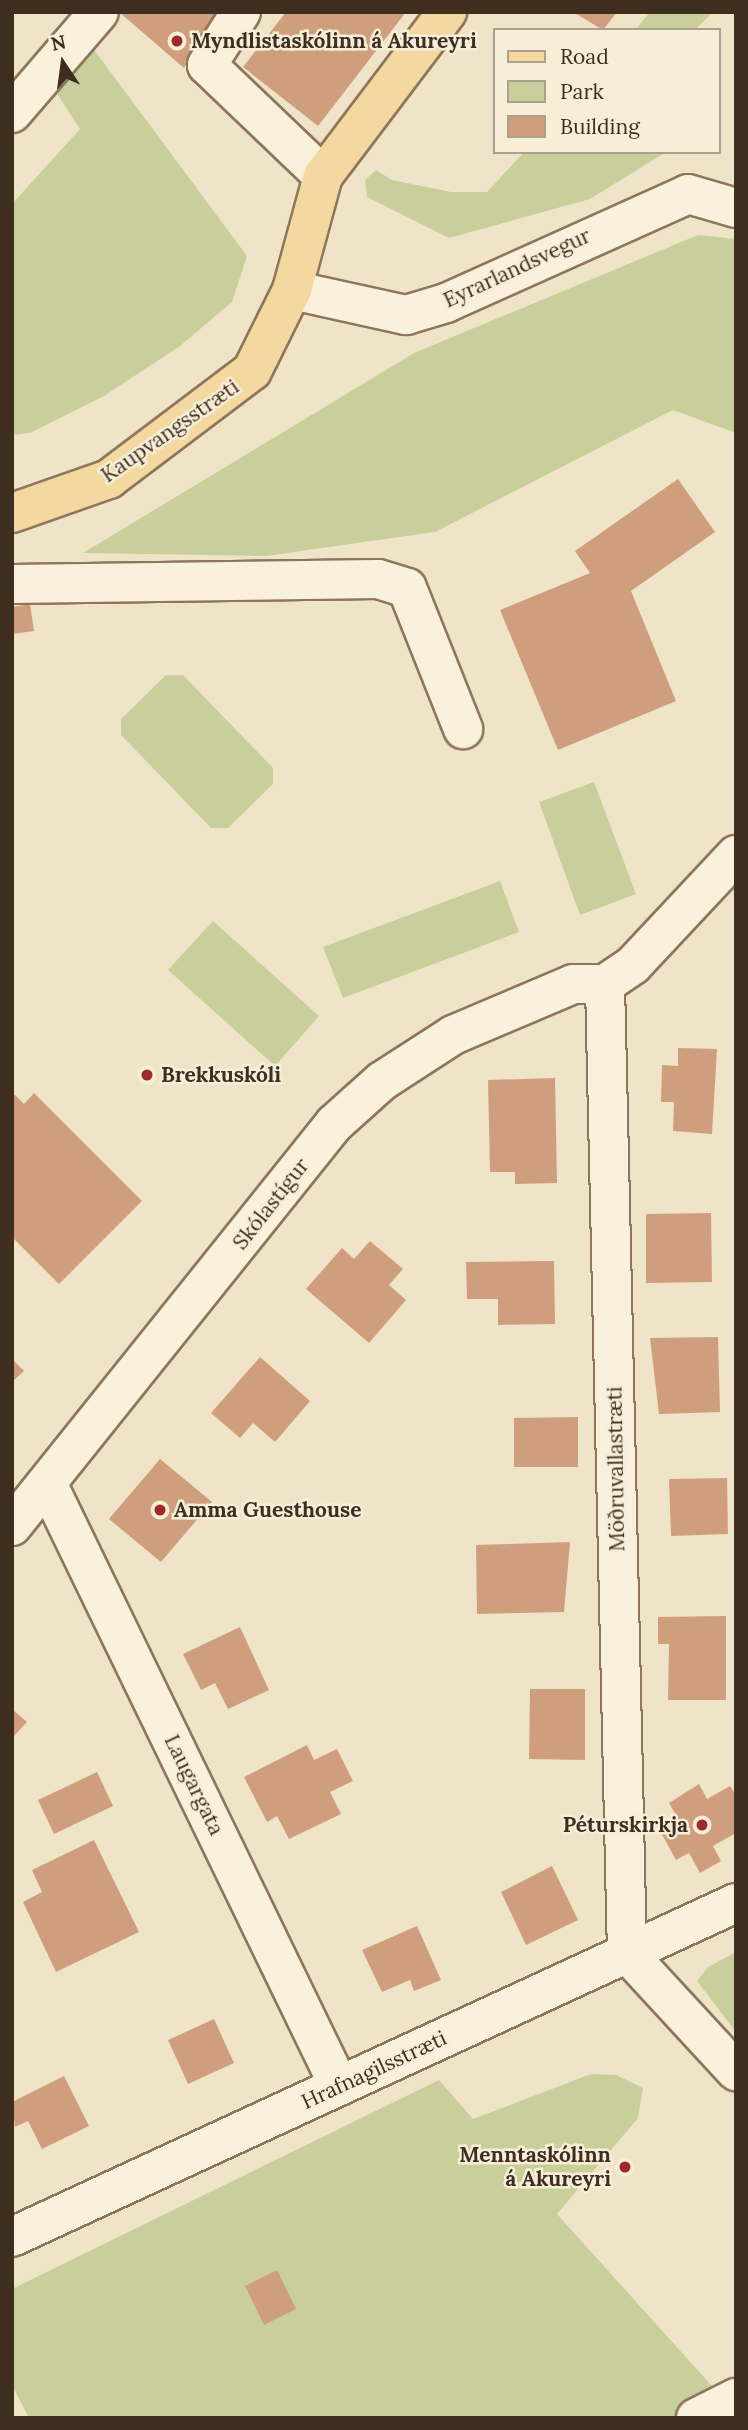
<!DOCTYPE html>
<html>
<head>
<meta charset="utf-8">
<style>
	body { margin:0 }
	#map { position:relative; width:748px; height:2430px; overflow:hidden; background:#f0e4c8; font-family:Lora,serif }
	div>[style] { position:absolute }
	.green>* { inset:0; background:#c9cf9b }
	.building>* { inset:0; background:#cf9f7d }
	.roads { filter:drop-shadow(2px 0 #8d765c) drop-shadow(-2px 0 #8d765c) drop-shadow(0 2px #8d765c) drop-shadow(0 -2px #8d765c) }
	.minor>* { height:38px; margin:-19px; padding:0 19px; transform-origin:19px; border-radius:19px; background:#faf1dc }
	.major>* { height:38px; margin:-19px; padding:0 19px; transform-origin:19px; border-radius:19px; background:#f3d9a0 }
	.dots>* { width:19px; height:19px; translate:-50% -50%; box-sizing:border-box; border:4px solid #f7eed8; border-radius:50% }
	span { translate:-50% -50%; white-space:nowrap; text-align:center; line-height:1.15; -webkit-text-stroke:5px #f7eed8; paint-order:stroke }
	.poi-label { font-size:21px; color:#3d2e20; font-weight:700 }
	.left { translate:0 -50%; text-align:left }
	.right { translate:-100% -50%; text-align:right }
	.street-label { font-size:21px; color:#3d2e20 }
	.frame { position:absolute; inset:0; border:14px solid #3d2e20; pointer-events:none }
	.legend { position:absolute; left:493px; top:28px; width:228px; height:126px; box-sizing:border-box; background:#f7eed8; border:2px solid #ada18e; margin:0; padding:9px 12px; list-style:none; font-size:21px; color:#3d2e20 }
	.legend li { display:flex; align-items:center; gap:14px; height:35px }
	.legend b { width:35px; border:2px solid #ada18e }
	.north { position:absolute; left:28px; top:28px; width:70px; height:70px; -webkit-text-stroke:5px #f7eed8; paint-order:stroke; rotate:347deg; font-size:19px; font-weight:700; line-height:28px; text-align:center; color:#3d2e20 }
	.north::after { content:''; display:block; margin:auto; width:24px; height:32px; background:#3d2e20; clip-path:polygon(50% 0,100% 100%,50% 72%,0 100%) }
</style>
</head>
<body>
<div id="map">
	<div class="green">
		<div style="clip-path:polygon(650px 12px,713px 12px,695px 30px,635px 30px)"></div>
		<div style="clip-path:polygon(92px 47px,247px 256px,232px 302px,180px 346px,104px 396px,30px 433px,12px 435px,12px 204px,80px 129px,52px 86px)"></div>
		<div style="clip-path:polygon(524px 152px,666px 152px,590px 199px,449px 238px,367px 197px,365px 180px,376px 170px,392px 180px,451px 192px,487px 192px)"></div>
		<div style="clip-path:polygon(698px 235px,736px 239px,736px 433px,673px 410px,435px 532px,266px 556px,83px 553px,414px 353px)"></div>
		<div style="clip-path:polygon(166px 675px,183px 675px,273px 768px,273px 784px,228px 828px,211px 828px,121px 735px,121px 719px)"></div>
		<div style="clip-path:polygon(594px 782px,636px 894px,580px 915px,539px 802px)"></div>
		<div style="clip-path:polygon(500px 881px,519px 932px,343px 998px,323px 947px)"></div>
		<div style="clip-path:polygon(213px 921px,319px 1016px,275px 1066px,168px 970px)"></div>
		<div style="clip-path:polygon(736px 1952px,736px 2032px,697px 1981px,708px 1967px)"></div>
		<div style="clip-path:polygon(591px 2074px,616px 2075px,643px 2088px,638px 2118px,557px 2214px,721px 2396px,670px 2418px,29px 2418px,12px 2385px,12px 2289px,439px 2080px,473px 2119px)"></div>
	</div>
	<div class="building">
		<div style="clip-path:polygon(119px 12px,224px 12px,184px 68px)"></div>
		<div style="clip-path:polygon(286px 12px,406px 12px,318px 126px,243px 67px)"></div>
		<div style="clip-path:polygon(573px 12px,617px 12px,603px 30px)"></div>
		<div style="clip-path:polygon(678px 479px,715px 532px,631px 591px,676px 701px,558px 750px,500px 610px,590px 573px,575px 551px)"></div>
		<div style="clip-path:polygon(30px 604px,34px 631px,12px 634px,12px 607px)"></div>
		<div style="clip-path:polygon(678px 1048px,717px 1049px,712px 1134px,673px 1131px,674px 1102px,661px 1102px,662px 1065px,678px 1066px)"></div>
		<div style="clip-path:polygon(555px 1078px,557px 1183px,515px 1184px,515px 1172px,490px 1172px,488px 1080px)"></div>
		<div style="clip-path:polygon(12px 1092px,24px 1104px,34px 1093px,142px 1201px,59px 1284px,12px 1237px)"></div>
		<div style="clip-path:polygon(711px 1213px,712px 1282px,646px 1283px,646px 1214px)"></div>
		<div style="clip-path:polygon(370px 1241px,403px 1269px,389px 1285px,406px 1300px,369px 1343px,306px 1289px,342px 1248px,354px 1259px)"></div>
		<div style="clip-path:polygon(554px 1261px,555px 1324px,498px 1325px,498px 1299px,467px 1299px,466px 1262px)"></div>
		<div style="clip-path:polygon(718px 1337px,720px 1412px,659px 1414px,650px 1338px)"></div>
		<div style="clip-path:polygon(260px 1357px,310px 1401px,275px 1442px,253px 1423px,240px 1438px,211px 1413px)"></div>
		<div style="clip-path:polygon(12px 1359px,24px 1371px,12px 1382px)"></div>
		<div style="clip-path:polygon(578px 1417px,578px 1467px,514px 1467px,514px 1418px)"></div>
		<div style="clip-path:polygon(160px 1459px,212px 1502px,161px 1562px,109px 1519px)"></div>
		<div style="clip-path:polygon(727px 1478px,728px 1534px,671px 1536px,669px 1479px)"></div>
		<div style="clip-path:polygon(570px 1542px,564px 1612px,477px 1614px,476px 1545px)"></div>
		<div style="clip-path:polygon(726px 1616px,726px 1700px,668px 1700px,669px 1644px,658px 1644px,658px 1617px)"></div>
		<div style="clip-path:polygon(240px 1627px,269px 1690px,228px 1709px,215px 1683px,201px 1690px,183px 1654px)"></div>
		<div style="clip-path:polygon(530px 1689px,585px 1689px,585px 1760px,529px 1759px)"></div>
		<div style="clip-path:polygon(12px 1709px,27px 1722px,12px 1738px)"></div>
		<div style="clip-path:polygon(307px 1745px,314px 1760px,337px 1749px,353px 1781px,330px 1792px,341px 1814px,289px 1839px,277px 1816px,267px 1822px,244px 1777px)"></div>
		<div style="clip-path:polygon(97px 1772px,113px 1806px,54px 1834px,38px 1800px)"></div>
		<div style="clip-path:polygon(699px 1784px,707px 1799px,730px 1786px,736px 1795px,736px 1833px,713px 1846px,721px 1861px,700px 1873px,689px 1853px,676px 1860px,660px 1831px,679px 1820px,669px 1803px)"></div>
		<div style="clip-path:polygon(94px 1840px,139px 1932px,56px 1972px,23px 1902px,42px 1892px,32px 1870px)"></div>
		<div style="clip-path:polygon(552px 1866px,578px 1920px,526px 1945px,501px 1892px)"></div>
		<div style="clip-path:polygon(417px 1926px,441px 1980px,414px 1991px,410px 1980px,382px 1992px,362px 1950px)"></div>
		<div style="clip-path:polygon(214px 2019px,234px 2063px,188px 2084px,168px 2040px)"></div>
		<div style="clip-path:polygon(64px 2076px,89px 2126px,42px 2149px,28px 2121px,15px 2127px,12px 2102px)"></div>
		<div style="clip-path:polygon(277px 2270px,296px 2309px,264px 2325px,245px 2286px)"></div>
	</div>
	<div class="roads">
		<div class="minor">
			<div style="left:241px;top:12px;width:63px;rotate:122.7deg"></div>
			<div style="left:207px;top:65px;width:161px;rotate:43.7deg"></div>
			<div style="left:12px;top:113px;width:133px;rotate:-49.3deg"></div>
			<div style="left:292px;top:290px;width:117px;rotate:12.4deg"></div>
			<div style="left:406px;top:315px;width:42px;rotate:-16.7deg"></div>
			<div style="left:446px;top:303px;width:265px;rotate:-24.2deg"></div>
			<div style="left:688px;top:194px;width:50px;rotate:16.3deg"></div>
			<div style="left:12px;top:584px;width:366px;rotate:-0.8deg"></div>
			<div style="left:378px;top:579px;width:30px;rotate:17deg"></div>
			<div style="left:407px;top:588px;width:152px;rotate:68.3deg"></div>
			<div style="left:605px;top:984px;width:969px;rotate:88.7deg"></div>
			<div style="left:627px;top:1953px;width:161px;rotate:47.3deg"></div>
			<div style="left:605px;top:984px;width:34px;rotate:-34deg"></div>
			<div style="left:633px;top:965px;width:151px;rotate:-46.9deg"></div>
			<div style="left:48px;top:1485px;width:668px;rotate:64.16deg"></div>
			<div style="left:12px;top:1526px;width:515px;rotate:-51.31deg"></div>
			<div style="left:334px;top:1124px;width:64px;rotate:-41.9deg"></div>
			<div style="left:382px;top:1081px;width:85px;rotate:-32.9deg"></div>
			<div style="left:453px;top:1035px;width:130px;rotate:-23deg"></div>
			<div style="left:573px;top:984px;width:32px"></div>
			<div style="left:12px;top:2237px;width:797px;rotate:-24.77deg"></div>
			<div style="left:696px;top:2418px;width:45px;rotate:-26.6deg"></div>
		</div>
		<div class="major">
			<div style="left:12px;top:513px;width:103px;rotate:-19.3deg"></div>
			<div style="left:109px;top:479px;width:179px;rotate:-37.1deg"></div>
			<div style="left:252px;top:371px;width:90px;rotate:-63.7deg"></div>
			<div style="left:292px;top:290px;width:118px;rotate:-74.8deg"></div>
			<div style="left:323px;top:176px;width:206px;rotate:-52.9deg"></div>
		</div>
	</div>
	<div class="dots">
		<div style="left:177px;top:41px;background:#9e2a2b"></div>
		<div style="left:147px;top:1075px;background:#9e2a2b"></div>
		<div style="left:160px;top:1510px;background:#9e2a2b"></div>
		<div style="left:702px;top:1825px;background:#9e2a2b"></div>
		<div style="left:625px;top:2167px;background:#9e2a2b"></div>
	</div>
	<div class="poi-label">
		<span class="left" style="left:191px;top:41px">Myndlistaskólinn á Akureyri</span>
		<span class="left" style="left:161px;top:1075px">Brekkuskóli</span>
		<span class="left" style="left:174px;top:1510px">Amma Guesthouse</span>
		<span class="right" style="left:688px;top:1825px">Péturskirkja</span>
		<span class="right" style="left:611px;top:2167px">Menntaskólinn<br>á Akureyri</span>
	</div>
	<div class="street-label">
		<span style="left:517px;top:268px;rotate:-25deg">Eyrarlandsvegur</span>
		<span style="left:170px;top:431px;rotate:-35deg">Kaupvangsstræti</span>
		<span style="left:271px;top:1204px;rotate:-52deg">Skólastígur</span>
		<span style="left:616px;top:1469px;rotate:-91deg">Möðruvallastræti</span>
		<span style="left:194px;top:1785px;rotate:64deg">Laugargata</span>
		<span style="left:374px;top:2070px;rotate:-25deg">Hrafnagilsstræti</span>
	</div>
	<div class="frame"></div>
	<ul class="legend">
	<li><b style="height:9px;background:#f3d9a0"></b>Road</li>
	<li><b style="height:19px;background:#c9cf9b"></b>Park</li>
	<li><b style="height:19px;background:#cf9f7d"></b>Building</li>
	</ul>
	<div class="north">N</div>
</div>
</body>
</html>
